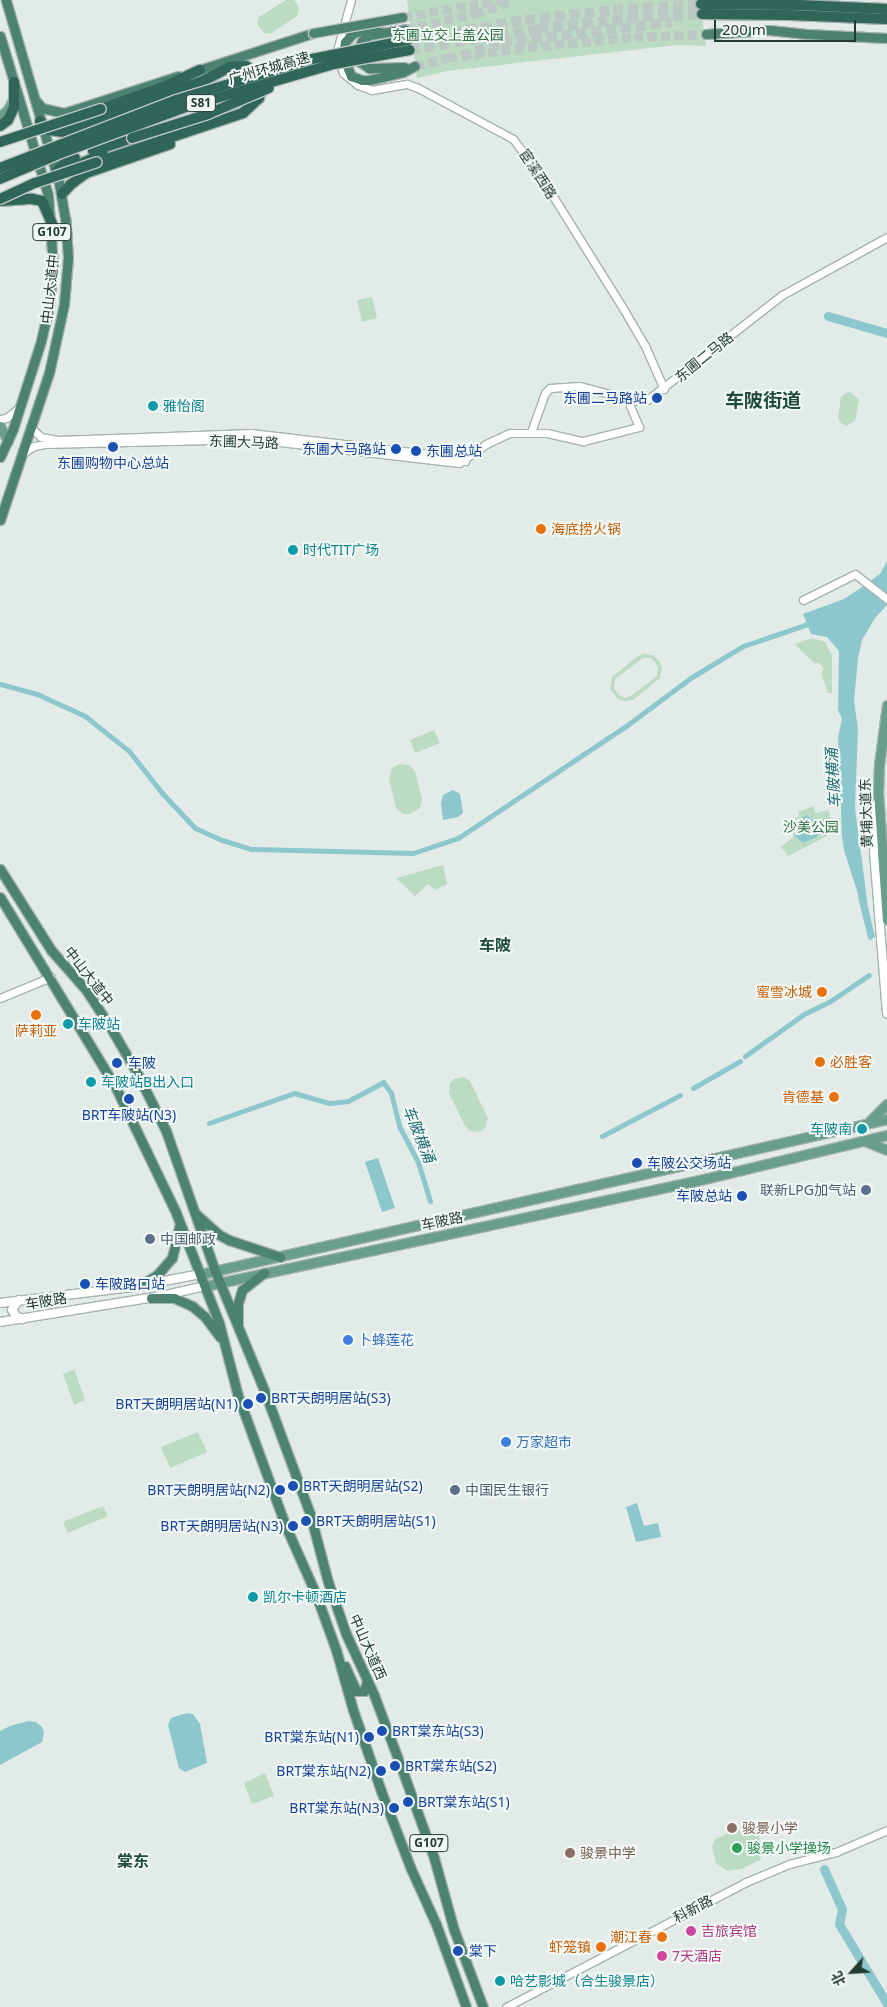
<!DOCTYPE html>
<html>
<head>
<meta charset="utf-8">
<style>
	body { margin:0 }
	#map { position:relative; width:887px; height:2007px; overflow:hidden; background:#e2ebe7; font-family:"Noto Sans","Noto Sans SC",sans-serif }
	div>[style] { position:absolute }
	.green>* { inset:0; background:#bcdbc3 }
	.water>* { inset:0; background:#8dc7ce }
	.canal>* { height:5px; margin:-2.5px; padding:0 2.5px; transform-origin:2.5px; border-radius:2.5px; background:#8dc7ce }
	.river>* { height:9px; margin:-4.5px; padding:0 4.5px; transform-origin:4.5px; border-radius:4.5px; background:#8dc7ce }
	.trunk-tunnel>* { height:9px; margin-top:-4.5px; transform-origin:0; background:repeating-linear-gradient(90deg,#bcc8c3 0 9px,transparent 0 13.5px) }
	.motorway-tunnel>* { height:10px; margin-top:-5px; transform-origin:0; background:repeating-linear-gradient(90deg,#bcc8c3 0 10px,transparent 0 15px) }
	.roads { filter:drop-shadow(1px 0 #a5b3ad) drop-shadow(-1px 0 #a5b3ad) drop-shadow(0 1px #a5b3ad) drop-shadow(0 -1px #a5b3ad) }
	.tertiary>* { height:7px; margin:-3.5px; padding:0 3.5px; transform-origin:3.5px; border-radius:3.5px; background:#fff }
	.secondary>* { height:8px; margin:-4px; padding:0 4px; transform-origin:4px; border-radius:4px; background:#fff }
	.primary>* { height:9px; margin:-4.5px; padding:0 4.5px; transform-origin:4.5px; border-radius:4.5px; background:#699e8d }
	.trunk>* { height:9px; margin:-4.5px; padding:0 4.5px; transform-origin:4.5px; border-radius:4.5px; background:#4c8272 }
	.motorway>* { height:10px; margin:-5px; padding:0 5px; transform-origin:5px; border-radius:5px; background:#306658 }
	.bridges { filter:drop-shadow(1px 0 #c1c8c6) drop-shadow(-1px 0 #c1c8c6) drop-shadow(0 1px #c1c8c6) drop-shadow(0 -1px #c1c8c6) }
	.trunk-bridge>* { height:9px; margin:-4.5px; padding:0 4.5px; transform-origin:4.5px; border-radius:4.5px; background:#4c8272 }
	.motorway-bridge>* { height:10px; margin:-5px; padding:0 5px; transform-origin:5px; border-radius:5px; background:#306658 }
	.dots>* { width:14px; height:14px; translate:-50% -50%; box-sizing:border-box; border:2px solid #f2f8f5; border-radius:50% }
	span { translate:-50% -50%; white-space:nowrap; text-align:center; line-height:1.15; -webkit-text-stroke:4px #f2f8f5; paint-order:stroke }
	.shield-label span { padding:1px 4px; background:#f2f8f5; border:1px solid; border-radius:4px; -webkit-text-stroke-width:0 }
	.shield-label { font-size:12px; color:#233b33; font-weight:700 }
	.park-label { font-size:14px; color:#2f7044 }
	.street-label { font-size:14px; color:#233b33 }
	.transit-label { font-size:14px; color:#164399 }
	.right { translate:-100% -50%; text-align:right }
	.left { translate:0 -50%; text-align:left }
	.culture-label { font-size:14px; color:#0d838f }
	.food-label { font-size:14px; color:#c56008 }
	.service-label { font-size:14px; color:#4e5e75 }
	.shop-label { font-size:14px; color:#366cbe }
	.education-label { font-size:14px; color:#785e54 }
	.leisure-label { font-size:14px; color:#27864d }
	.hotel-label { font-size:14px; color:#b23c85 }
	.water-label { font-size:15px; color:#206b74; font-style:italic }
	.quarter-label { font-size:16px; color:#204c3f; font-weight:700 }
	.district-label { font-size:19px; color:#204c3f; font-weight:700 }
	.north { position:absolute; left:827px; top:1947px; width:50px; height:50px; -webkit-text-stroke:4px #f2f8f5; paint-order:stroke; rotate:244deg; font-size:14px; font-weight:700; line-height:20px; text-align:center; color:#233b33 }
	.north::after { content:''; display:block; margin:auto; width:18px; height:22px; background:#233b33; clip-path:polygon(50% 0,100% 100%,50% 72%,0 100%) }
	.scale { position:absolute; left:714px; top:20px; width:142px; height:22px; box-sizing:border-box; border:2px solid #233b33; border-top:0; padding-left:6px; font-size:15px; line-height:18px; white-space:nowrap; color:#233b33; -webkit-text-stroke:4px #f2f8f5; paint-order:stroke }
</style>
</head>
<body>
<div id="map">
	<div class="green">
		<div style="clip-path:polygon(286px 0,294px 0,297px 4px,299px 9px,297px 16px,270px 34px,264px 33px,257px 23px,259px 17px)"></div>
		<div style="clip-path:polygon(407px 0,700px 0,706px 46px,677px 45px,447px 71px,417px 78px)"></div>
		<div style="clip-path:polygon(372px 297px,377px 318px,362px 322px,357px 300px)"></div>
		<div style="clip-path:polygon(851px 392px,859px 400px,855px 421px,846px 426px,841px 423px,838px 417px,841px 397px,846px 393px)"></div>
		<div style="clip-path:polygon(812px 638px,825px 642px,832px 655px,832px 693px,828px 693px,821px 673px,824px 669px,818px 662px,815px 664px,795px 644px)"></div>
		<div style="clip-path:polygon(evenodd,644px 654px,653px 655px,659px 661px,662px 669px,660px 678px,633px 700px,625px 701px,618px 699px,610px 689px,612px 677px,638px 656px,644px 654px,643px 658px,650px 658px,655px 662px,658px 668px,657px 676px,631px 696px,625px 698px,619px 695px,614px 688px,615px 679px,643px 658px)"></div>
		<div style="clip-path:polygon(434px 730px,440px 743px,415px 753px,410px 740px)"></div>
		<div style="clip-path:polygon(400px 764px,409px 765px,415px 771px,422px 799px,420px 808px,410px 814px,403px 814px,396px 808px,389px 779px,392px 768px)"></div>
		<div style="clip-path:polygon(813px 806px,816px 813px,829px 810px,833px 833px,788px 856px,781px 847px,793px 837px,795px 819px,799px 816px,798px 812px)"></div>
		<div style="clip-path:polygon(443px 865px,447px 884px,435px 890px,428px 884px,415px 896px,396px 878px)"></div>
		<div style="clip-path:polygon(463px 1077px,470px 1081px,488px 1118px,485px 1128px,479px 1132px,470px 1131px,465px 1126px,449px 1093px,450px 1083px,454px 1079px)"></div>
		<div style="clip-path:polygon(74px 1369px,85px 1400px,74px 1405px,63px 1374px)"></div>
		<div style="clip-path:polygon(198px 1432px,207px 1452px,170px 1468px,161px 1447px)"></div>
		<div style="clip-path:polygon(103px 1506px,108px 1516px,68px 1533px,63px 1522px)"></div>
		<div style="clip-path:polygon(265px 1773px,274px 1796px,252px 1804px,244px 1783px)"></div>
		<div style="clip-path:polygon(747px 1828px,755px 1830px,760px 1839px,763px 1850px,760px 1860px,741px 1869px,727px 1871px,716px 1863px,712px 1847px,715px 1839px,733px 1831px)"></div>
	</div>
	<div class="water">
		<div style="clip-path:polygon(887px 561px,887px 605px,875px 618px,862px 640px,858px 658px,854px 701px,858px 729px,855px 808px,868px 907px,875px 937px,872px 938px,844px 850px,842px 836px,838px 737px,842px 719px,838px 710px,839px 651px,827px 637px,811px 634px,803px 614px,844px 599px,859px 589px,880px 574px)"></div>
		<div style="clip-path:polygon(453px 790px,460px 794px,463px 813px,458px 817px,443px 820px,441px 803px,443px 795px)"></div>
		<div style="clip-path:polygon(807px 815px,815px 822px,818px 832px,817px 837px,803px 843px,796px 837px,797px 821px)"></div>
		<div style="clip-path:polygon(378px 1158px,395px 1208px,382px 1212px,365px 1162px)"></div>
		<div style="clip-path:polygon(637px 1503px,644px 1526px,658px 1523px,661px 1537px,636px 1542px,626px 1507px)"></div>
		<div style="clip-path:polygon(187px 1713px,193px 1714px,200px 1724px,207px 1763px,185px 1772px,179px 1768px,168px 1725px,171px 1718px)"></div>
		<div style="clip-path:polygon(28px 1721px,36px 1722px,42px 1727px,44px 1733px,42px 1742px,0 1765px,0 1731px,10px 1726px)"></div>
	</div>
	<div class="canal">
		<div style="left:0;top:684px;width:38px;rotate:15deg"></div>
		<div style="left:37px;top:694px;width:53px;rotate:24.6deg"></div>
		<div style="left:85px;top:716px;width:56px;rotate:38.5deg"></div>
		<div style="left:129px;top:751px;width:53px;rotate:51.8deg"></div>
		<div style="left:162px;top:793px;width:48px;rotate:46.7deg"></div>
		<div style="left:195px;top:828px;width:30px;rotate:24deg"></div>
		<div style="left:222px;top:840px;width:30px;rotate:17deg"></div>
		<div style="left:251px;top:849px;width:162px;rotate:1.4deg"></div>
		<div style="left:413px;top:853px;width:47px;rotate:-18.4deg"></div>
		<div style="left:458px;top:838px;width:202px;rotate:-33.7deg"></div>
		<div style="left:626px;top:726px;width:82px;rotate:-36.6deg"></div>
		<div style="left:692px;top:677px;width:60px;rotate:-31.3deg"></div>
		<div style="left:743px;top:646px;width:72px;rotate:-18.7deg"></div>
		<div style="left:860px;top:896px;width:42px;rotate:76.3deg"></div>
		<div style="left:745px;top:1056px;width:72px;rotate:-35.4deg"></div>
		<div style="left:804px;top:1014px;width:28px;rotate:-26deg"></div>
		<div style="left:829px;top:1002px;width:48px;rotate:-34deg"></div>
		<div style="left:693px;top:1088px;width:54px;rotate:-29.9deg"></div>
		<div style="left:209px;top:1123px;width:90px;rotate:-19.4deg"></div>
		<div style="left:294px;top:1093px;width:37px;rotate:16deg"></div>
		<div style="left:330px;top:1103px;width:18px;rotate:-6deg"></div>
		<div style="left:348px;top:1101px;width:40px;rotate:-28deg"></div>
		<div style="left:383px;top:1082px;width:14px;rotate:54deg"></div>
		<div style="left:391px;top:1093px;width:34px;rotate:76deg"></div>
		<div style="left:399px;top:1126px;width:41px;rotate:62.2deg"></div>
		<div style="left:418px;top:1162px;width:41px;rotate:72.9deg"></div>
		<div style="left:602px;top:1136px;width:88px;rotate:-27.7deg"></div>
	</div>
	<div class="river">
		<div style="left:828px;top:316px;width:61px;rotate:16.1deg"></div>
		<div style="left:824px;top:1869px;width:44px;rotate:65.8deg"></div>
		<div style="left:842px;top:1909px;width:15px;rotate:101deg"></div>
		<div style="left:839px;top:1924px;width:93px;rotate:59deg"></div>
	</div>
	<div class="trunk-tunnel">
		<div style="left:403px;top:17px;width:99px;rotate:-9.8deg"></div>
		<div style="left:405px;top:29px;width:72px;rotate:-12.1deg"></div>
		<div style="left:475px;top:14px;width:40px;rotate:-20.2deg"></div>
		<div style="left:415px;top:66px;width:34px;rotate:-14deg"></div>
		<div style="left:448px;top:58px;width:81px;rotate:-7.8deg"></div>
		<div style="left:528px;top:47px;width:106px;rotate:-5.4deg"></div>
		<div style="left:634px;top:37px;width:72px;rotate:-2.4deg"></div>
	</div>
	<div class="motorway-tunnel">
		<div style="left:408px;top:40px;width:119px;rotate:-9.7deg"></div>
		<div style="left:525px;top:20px;width:89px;rotate:-6.5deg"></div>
		<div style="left:613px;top:10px;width:88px;rotate:-3.9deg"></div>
		<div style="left:410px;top:50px;width:130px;rotate:-9.3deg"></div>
		<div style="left:538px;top:29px;width:91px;rotate:-6.3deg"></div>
		<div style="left:628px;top:19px;width:74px;rotate:-3.9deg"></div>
		<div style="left:461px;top:56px;width:43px;rotate:-17.6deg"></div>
		<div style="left:502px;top:43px;width:171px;rotate:-7deg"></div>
	</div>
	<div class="roads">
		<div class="tertiary">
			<div style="left:351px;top:0;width:49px;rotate:105.5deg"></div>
			<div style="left:338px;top:47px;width:12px;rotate:90deg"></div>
			<div style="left:338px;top:59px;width:15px;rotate:70deg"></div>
			<div style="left:343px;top:73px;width:19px;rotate:39deg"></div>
			<div style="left:358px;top:85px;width:15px;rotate:20deg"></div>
			<div style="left:372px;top:90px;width:36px;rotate:-10deg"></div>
			<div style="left:407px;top:84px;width:12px;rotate:20deg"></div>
			<div style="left:418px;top:88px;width:108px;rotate:28.2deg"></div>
			<div style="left:513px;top:139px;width:38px;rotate:53deg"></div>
			<div style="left:536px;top:169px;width:166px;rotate:58deg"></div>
			<div style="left:624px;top:310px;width:42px;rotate:59.7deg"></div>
			<div style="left:645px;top:346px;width:47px;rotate:66.2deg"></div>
			<div style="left:0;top:419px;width:6px;rotate:-9deg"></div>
			<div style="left:6px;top:418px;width:16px;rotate:-38deg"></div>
			<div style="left:31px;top:428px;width:13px;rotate:42deg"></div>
			<div style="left:41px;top:437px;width:17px;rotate:10deg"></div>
			<div style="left:58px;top:440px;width:193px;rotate:-2.1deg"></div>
			<div style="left:251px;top:433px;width:205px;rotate:6.7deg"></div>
			<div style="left:455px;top:457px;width:11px;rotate:22deg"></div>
			<div style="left:531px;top:432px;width:41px;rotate:-70.3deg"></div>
			<div style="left:545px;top:393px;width:7px;rotate:-45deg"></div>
			<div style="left:550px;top:388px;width:29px;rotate:-4deg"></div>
			<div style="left:579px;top:386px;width:60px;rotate:14.5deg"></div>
			<div style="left:637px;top:401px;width:10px;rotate:-6deg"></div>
			<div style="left:647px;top:400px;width:171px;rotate:-37.9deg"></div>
			<div style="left:782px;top:295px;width:120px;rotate:-28.9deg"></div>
			<div style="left:23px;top:453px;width:13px;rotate:-32deg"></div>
			<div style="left:34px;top:446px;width:11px;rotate:-10deg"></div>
			<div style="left:45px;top:444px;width:209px;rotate:-1.4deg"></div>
			<div style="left:254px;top:439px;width:206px;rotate:6.7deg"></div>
			<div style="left:459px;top:463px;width:33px;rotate:-35deg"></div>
			<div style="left:486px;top:444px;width:26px;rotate:-25deg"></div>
			<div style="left:510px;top:433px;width:37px"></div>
			<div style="left:547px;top:433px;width:37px;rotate:13deg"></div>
			<div style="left:583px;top:441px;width:58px;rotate:-14deg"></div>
			<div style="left:639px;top:427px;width:33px;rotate:-113deg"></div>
			<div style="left:803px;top:600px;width:58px;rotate:-26.6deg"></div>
			<div style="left:855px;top:574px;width:41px;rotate:38deg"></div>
			<div style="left:0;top:998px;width:55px;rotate:-22.4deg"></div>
			<div style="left:506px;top:2007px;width:271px;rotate:-27.5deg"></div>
			<div style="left:746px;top:1882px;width:47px;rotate:-22.7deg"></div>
			<div style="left:789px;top:1864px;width:49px;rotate:-14.3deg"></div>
			<div style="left:836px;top:1852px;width:56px;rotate:-23.3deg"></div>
		</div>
		<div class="secondary">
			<div style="left:876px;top:804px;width:48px;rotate:92.4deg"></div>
			<div style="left:874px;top:852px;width:162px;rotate:85.4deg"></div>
			<div style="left:19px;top:1300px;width:12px;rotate:125deg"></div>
			<div style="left:12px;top:1310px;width:7px;rotate:56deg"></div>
			<div style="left:16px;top:1316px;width:7px;rotate:27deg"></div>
			<div style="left:0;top:1303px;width:133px;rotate:-6.9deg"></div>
			<div style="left:132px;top:1287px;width:70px;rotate:-10.7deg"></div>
			<div style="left:0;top:1322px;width:163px;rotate:-9.2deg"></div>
			<div style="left:161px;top:1296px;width:45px;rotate:-12.8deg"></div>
		</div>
		<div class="primary">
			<div style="left:0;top:116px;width:9px;rotate:-36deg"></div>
			<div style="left:7px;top:111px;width:10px;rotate:-61deg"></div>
			<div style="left:0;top:426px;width:17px;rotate:62deg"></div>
			<div style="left:887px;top:705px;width:61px;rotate:97.6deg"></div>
			<div style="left:879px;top:765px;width:27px;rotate:92deg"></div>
			<div style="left:878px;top:792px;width:128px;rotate:86deg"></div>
			<div style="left:870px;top:1121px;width:24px;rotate:-45deg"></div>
			<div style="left:865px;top:1141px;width:24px;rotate:22deg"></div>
			<div style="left:201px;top:1274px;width:703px;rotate:-12.73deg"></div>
			<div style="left:205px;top:1286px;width:497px;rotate:-12.1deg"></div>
			<div style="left:691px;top:1182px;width:202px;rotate:-13.5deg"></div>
		</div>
		<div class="trunk">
			<div style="left:380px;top:32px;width:19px;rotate:-177deg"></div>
			<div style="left:361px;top:31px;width:8px;rotate:166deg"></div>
			<div style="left:353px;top:33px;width:12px;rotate:132deg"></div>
			<div style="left:345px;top:42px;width:15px;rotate:98deg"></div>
			<div style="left:343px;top:57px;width:21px;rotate:67deg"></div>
			<div style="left:351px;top:76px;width:12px;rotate:20deg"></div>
			<div style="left:362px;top:80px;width:7px"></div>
			<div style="left:369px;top:80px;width:35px;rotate:-13deg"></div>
			<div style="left:403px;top:72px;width:13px;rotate:-27deg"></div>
			<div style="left:706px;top:34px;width:63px;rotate:-3.6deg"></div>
			<div style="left:769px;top:30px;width:38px;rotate:6deg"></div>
			<div style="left:807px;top:34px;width:80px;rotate:2.9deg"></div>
			<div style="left:0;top:36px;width:166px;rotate:73.2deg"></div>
			<div style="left:48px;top:195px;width:71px;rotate:86deg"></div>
			<div style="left:53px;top:266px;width:40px;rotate:95.7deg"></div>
			<div style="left:49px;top:306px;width:36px;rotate:103deg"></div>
			<div style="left:41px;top:341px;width:92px;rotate:107.7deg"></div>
			<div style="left:13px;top:429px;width:31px;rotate:115deg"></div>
			<div style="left:404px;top:67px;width:35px;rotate:178deg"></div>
			<div style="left:369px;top:68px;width:11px;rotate:-146deg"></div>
			<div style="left:360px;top:62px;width:10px;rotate:-107deg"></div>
			<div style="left:357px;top:52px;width:12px;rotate:-66deg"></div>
			<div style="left:362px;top:41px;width:9px;rotate:-41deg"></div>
			<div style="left:369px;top:35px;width:36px;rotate:-9deg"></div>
			<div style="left:193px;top:72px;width:126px;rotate:-18deg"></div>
			<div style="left:36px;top:101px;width:9px;rotate:49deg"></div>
			<div style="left:42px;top:108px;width:23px;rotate:13deg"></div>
			<div style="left:64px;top:113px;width:120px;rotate:-18deg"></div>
			<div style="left:0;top:520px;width:155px;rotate:-71.6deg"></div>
			<div style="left:49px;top:373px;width:71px;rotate:-77.7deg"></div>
			<div style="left:64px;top:304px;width:47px;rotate:-85.1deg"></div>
			<div style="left:68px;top:257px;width:39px;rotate:-94deg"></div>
			<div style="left:65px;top:218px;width:36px;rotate:-100deg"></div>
			<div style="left:59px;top:183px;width:191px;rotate:-106.2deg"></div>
			<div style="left:0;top:869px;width:96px;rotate:57.8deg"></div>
			<div style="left:51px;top:950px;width:53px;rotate:48.8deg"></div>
			<div style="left:86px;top:990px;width:42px;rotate:56.7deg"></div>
			<div style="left:109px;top:1025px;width:56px;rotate:59.7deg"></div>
			<div style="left:137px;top:1073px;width:65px;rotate:63.4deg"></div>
			<div style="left:166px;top:1131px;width:148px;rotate:70.7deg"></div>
			<div style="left:215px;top:1271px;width:129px;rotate:67.6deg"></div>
			<div style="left:264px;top:1390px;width:132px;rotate:69.6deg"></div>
			<div style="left:310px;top:1514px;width:70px;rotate:75.2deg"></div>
			<div style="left:328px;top:1582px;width:55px;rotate:70.9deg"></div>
			<div style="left:346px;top:1634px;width:67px;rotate:65.3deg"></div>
			<div style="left:374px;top:1695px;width:74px;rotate:69.4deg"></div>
			<div style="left:400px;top:1764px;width:100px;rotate:70.1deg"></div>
			<div style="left:434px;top:1858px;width:75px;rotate:74.5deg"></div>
			<div style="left:454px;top:1930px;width:82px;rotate:69.4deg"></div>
			<div style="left:0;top:897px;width:221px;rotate:58.7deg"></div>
			<div style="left:115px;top:1086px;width:141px;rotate:64.3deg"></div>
			<div style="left:176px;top:1213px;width:118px;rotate:68.6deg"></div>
			<div style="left:219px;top:1323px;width:75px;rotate:75.4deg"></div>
			<div style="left:238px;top:1396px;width:140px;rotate:69.9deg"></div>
			<div style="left:286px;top:1527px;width:71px;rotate:66deg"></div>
			<div style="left:315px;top:1592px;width:62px;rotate:70.1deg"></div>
			<div style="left:336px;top:1650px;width:62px;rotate:74.2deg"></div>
			<div style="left:353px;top:1710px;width:86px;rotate:70.9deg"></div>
			<div style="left:381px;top:1791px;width:84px;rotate:69deg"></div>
			<div style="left:411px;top:1869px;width:60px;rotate:65.6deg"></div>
			<div style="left:436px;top:1924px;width:88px;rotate:70.1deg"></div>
			<div style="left:195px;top:1213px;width:31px;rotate:42deg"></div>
			<div style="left:218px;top:1234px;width:13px;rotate:29deg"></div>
			<div style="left:229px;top:1240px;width:54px;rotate:18.4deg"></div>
			<div style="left:141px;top:1285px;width:19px;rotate:-32deg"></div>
			<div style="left:157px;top:1275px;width:23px;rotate:-49deg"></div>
			<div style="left:172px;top:1258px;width:35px;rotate:-77deg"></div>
			<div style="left:151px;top:1298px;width:23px"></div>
			<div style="left:174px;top:1298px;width:20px;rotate:24deg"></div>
			<div style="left:192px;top:1306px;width:17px;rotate:40deg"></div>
			<div style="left:205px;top:1317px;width:25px;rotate:53deg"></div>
			<div style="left:238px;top:1324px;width:21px;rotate:-90deg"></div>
			<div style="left:238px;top:1303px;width:14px;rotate:-73deg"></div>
			<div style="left:242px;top:1290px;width:28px;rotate:-38deg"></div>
			<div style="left:345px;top:1666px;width:27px;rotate:66deg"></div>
			<div style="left:356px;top:1691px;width:8px"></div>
			<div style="left:364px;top:1691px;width:10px;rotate:-73deg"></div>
		</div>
		<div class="motorway">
			<div style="left:701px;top:4px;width:98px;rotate:0.6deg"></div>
			<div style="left:799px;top:5px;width:88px;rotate:2.6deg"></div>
			<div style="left:702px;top:14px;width:88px;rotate:0.7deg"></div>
			<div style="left:790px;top:15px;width:97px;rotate:2.4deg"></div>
			<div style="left:101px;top:109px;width:66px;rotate:-19.5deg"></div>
			<div style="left:163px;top:87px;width:41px;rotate:-24.7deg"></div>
			<div style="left:40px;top:121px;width:13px;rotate:45deg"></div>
			<div style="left:49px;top:130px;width:15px;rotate:8deg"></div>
			<div style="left:64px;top:132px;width:150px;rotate:-20.2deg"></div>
			<div style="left:205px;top:80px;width:27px;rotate:-28deg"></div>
			<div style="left:229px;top:67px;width:17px;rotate:-3deg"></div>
			<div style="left:246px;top:66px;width:16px;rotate:38deg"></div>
			<div style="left:259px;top:76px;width:12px;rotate:81deg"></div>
			<div style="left:261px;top:88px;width:10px;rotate:101deg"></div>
			<div style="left:259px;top:98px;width:22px;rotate:137deg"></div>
			<div style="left:243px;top:113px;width:154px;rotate:161.4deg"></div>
			<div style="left:0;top:126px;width:10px;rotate:-37deg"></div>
			<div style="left:8px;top:120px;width:14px;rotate:-65deg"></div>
			<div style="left:14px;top:107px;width:25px;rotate:-90deg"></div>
			<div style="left:93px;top:151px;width:41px;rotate:-18.4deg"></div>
			<div style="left:68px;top:169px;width:38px;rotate:-23deg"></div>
			<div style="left:56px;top:172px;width:12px;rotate:-48deg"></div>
			<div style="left:64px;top:163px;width:12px;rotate:-24deg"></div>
			<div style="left:62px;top:194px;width:12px;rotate:-48deg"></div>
			<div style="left:70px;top:185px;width:20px;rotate:-37deg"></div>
			<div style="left:86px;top:173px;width:89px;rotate:-19deg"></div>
			<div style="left:0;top:201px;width:32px;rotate:-4deg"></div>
			<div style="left:32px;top:199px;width:10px;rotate:11deg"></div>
			<div style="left:42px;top:201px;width:24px;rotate:66deg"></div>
		</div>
	</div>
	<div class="bridges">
		<div class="trunk-bridge">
			<div style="left:313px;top:33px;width:91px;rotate:-10.1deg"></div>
		</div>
		<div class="motorway-bridge">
			<div style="left:132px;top:138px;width:80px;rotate:-17.5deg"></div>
			<div style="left:208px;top:114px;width:66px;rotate:-23.1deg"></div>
			<div style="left:0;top:142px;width:106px;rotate:-18.1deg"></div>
			<div style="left:0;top:168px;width:189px;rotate:-21.1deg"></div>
			<div style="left:176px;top:100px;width:142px;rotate:-16.8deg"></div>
			<div style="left:312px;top:59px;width:98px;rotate:-11.2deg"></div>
			<div style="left:0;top:179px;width:66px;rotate:-23.1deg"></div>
			<div style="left:61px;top:153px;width:136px;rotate:-20.2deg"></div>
			<div style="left:189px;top:106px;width:151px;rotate:-16.2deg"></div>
			<div style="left:334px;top:64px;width:77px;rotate:-10.4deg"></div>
			<div style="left:0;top:199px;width:38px;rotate:-25deg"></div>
			<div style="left:35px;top:183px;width:65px;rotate:-18.7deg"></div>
		</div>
	</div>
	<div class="dots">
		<div style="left:657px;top:398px;background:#1a4fb4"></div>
		<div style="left:153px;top:406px;background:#0f9aa8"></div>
		<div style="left:113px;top:447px;background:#1a4fb4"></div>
		<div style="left:396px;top:449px;background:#1a4fb4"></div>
		<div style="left:416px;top:451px;background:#1a4fb4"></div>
		<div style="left:541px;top:529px;background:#e8710a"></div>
		<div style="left:293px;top:550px;background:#0f9aa8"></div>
		<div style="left:822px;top:992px;background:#e8710a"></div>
		<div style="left:36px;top:1015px;background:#e8710a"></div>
		<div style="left:68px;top:1024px;background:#0f9aa8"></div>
		<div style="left:820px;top:1062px;background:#e8710a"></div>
		<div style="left:117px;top:1063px;background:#1a4fb4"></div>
		<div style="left:91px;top:1082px;background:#0f9aa8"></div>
		<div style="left:834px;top:1097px;background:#e8710a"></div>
		<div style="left:129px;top:1099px;background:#1a4fb4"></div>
		<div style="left:862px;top:1129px;background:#0f9aa8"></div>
		<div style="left:637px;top:1163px;background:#1a4fb4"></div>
		<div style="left:866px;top:1190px;background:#5c6f8a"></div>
		<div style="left:742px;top:1196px;background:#1a4fb4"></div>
		<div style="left:150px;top:1239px;background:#5c6f8a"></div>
		<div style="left:85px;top:1284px;background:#1a4fb4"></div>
		<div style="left:348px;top:1340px;background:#3f7fe0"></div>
		<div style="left:261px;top:1398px;background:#1a4fb4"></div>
		<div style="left:248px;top:1404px;background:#1a4fb4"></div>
		<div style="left:506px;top:1442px;background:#3f7fe0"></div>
		<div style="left:293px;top:1486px;background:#1a4fb4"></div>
		<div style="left:280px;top:1490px;background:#1a4fb4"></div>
		<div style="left:455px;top:1490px;background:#5c6f8a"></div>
		<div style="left:306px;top:1521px;background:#1a4fb4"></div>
		<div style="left:293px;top:1526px;background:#1a4fb4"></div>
		<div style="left:253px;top:1597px;background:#0f9aa8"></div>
		<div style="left:382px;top:1731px;background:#1a4fb4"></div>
		<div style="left:369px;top:1737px;background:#1a4fb4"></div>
		<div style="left:395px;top:1766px;background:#1a4fb4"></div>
		<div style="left:381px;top:1771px;background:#1a4fb4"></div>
		<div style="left:408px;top:1802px;background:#1a4fb4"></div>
		<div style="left:394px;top:1808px;background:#1a4fb4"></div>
		<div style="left:732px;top:1828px;background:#8d6e63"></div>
		<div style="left:737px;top:1848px;background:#2e9e5b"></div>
		<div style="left:570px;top:1853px;background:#8d6e63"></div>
		<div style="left:691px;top:1931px;background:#d1479c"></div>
		<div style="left:662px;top:1937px;background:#e8710a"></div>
		<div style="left:601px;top:1947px;background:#e8710a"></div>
		<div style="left:458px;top:1951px;background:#1a4fb4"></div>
		<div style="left:662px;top:1956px;background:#d1479c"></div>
		<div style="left:500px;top:1981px;background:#0f9aa8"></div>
	</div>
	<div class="shield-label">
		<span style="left:201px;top:103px">S81</span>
		<span style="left:52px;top:232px">G107</span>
		<span style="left:429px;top:1843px">G107</span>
	</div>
	<div class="park-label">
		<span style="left:448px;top:35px">东圃立交上盖公园</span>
		<span style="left:811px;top:827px">沙美公园</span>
	</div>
	<div class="street-label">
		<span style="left:269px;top:68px;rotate:-16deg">广州环城高速</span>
		<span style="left:538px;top:174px;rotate:57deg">宦溪西路</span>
		<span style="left:50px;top:289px;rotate:-84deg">中山大道中</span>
		<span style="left:704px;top:357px;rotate:-39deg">东圃二马路</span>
		<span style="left:244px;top:442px;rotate:2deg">东圃大马路</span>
		<span style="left:866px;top:813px;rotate:-92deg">黄埔大道东</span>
		<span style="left:89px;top:976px;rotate:52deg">中山大道中</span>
		<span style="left:442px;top:1221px;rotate:-12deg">车陂路</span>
		<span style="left:46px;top:1301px;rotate:-9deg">车陂路</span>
		<span style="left:368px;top:1647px;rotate:66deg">中山大道西</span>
		<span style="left:693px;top:1909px;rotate:-28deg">科新路</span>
	</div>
	<div class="transit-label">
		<span class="right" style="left:647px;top:398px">东圃二马路站</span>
		<span class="right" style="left:386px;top:449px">东圃大马路站</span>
		<span class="left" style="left:426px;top:451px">东圃总站</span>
		<span style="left:113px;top:463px">东圃购物中心总站</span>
		<span class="left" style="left:128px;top:1063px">车陂</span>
		<span style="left:129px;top:1115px">BRT车陂站(N3)</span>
		<span class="left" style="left:647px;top:1163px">车陂公交场站</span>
		<span class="right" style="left:732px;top:1196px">车陂总站</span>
		<span class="left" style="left:95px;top:1284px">车陂路口站</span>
		<span class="left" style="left:271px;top:1398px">BRT天朗明居站(S3)</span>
		<span class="right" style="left:238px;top:1404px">BRT天朗明居站(N1)</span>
		<span class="left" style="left:303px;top:1486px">BRT天朗明居站(S2)</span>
		<span class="right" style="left:270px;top:1490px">BRT天朗明居站(N2)</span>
		<span class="left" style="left:316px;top:1521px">BRT天朗明居站(S1)</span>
		<span class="right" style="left:283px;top:1526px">BRT天朗明居站(N3)</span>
		<span class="left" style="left:392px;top:1731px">BRT棠东站(S3)</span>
		<span class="right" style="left:359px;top:1737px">BRT棠东站(N1)</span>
		<span class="left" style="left:405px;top:1766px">BRT棠东站(S2)</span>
		<span class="right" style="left:371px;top:1771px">BRT棠东站(N2)</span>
		<span class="left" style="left:418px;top:1802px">BRT棠东站(S1)</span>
		<span class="right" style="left:384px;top:1808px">BRT棠东站(N3)</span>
		<span class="left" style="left:469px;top:1951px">棠下</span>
	</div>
	<div class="culture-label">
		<span class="left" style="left:163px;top:406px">雅怡阁</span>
		<span class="left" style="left:303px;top:550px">时代TIT广场</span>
		<span class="left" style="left:78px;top:1024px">车陂站</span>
		<span class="left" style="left:101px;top:1082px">车陂站B出入口</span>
		<span class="right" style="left:852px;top:1129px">车陂南</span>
		<span class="left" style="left:263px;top:1597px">凯尔卡顿酒店</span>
		<span class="left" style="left:510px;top:1981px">哈艺影城（合生骏景店）</span>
	</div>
	<div class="food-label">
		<span class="left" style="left:551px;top:529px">海底捞火锅</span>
		<span class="right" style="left:812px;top:992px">蜜雪冰城</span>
		<span style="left:36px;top:1031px">萨莉亚</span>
		<span class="left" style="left:830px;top:1062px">必胜客</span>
		<span class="right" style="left:824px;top:1097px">肯德基</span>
		<span class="right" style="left:652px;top:1937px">潮江春</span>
		<span class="right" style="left:591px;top:1947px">虾笼镇</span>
	</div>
	<div class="service-label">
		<span class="right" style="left:856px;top:1190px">联新LPG加气站</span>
		<span class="left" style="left:160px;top:1239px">中国邮政</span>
		<span class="left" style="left:465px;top:1490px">中国民生银行</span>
	</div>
	<div class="shop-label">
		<span class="left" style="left:358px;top:1340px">卜蜂莲花</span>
		<span class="left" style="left:516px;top:1442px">万家超市</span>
	</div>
	<div class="education-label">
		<span class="left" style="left:742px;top:1828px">骏景小学</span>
		<span class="left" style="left:580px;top:1853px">骏景中学</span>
	</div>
	<div class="leisure-label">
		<span class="left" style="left:747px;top:1848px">骏景小学操场</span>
	</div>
	<div class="hotel-label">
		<span class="left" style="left:701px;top:1931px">吉旅宾馆</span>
		<span class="left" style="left:672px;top:1956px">7天酒店</span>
	</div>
	<div class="water-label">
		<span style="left:833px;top:778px;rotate:-93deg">车陂横涌</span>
		<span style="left:419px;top:1134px;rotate:68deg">车陂横涌</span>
	</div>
	<div class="quarter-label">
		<span style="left:495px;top:945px">车陂</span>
		<span style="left:133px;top:1861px">棠东</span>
	</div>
	<div class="district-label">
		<span style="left:763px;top:401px">车陂街道</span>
	</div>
	<div class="north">北</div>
	<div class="scale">200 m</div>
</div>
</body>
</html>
